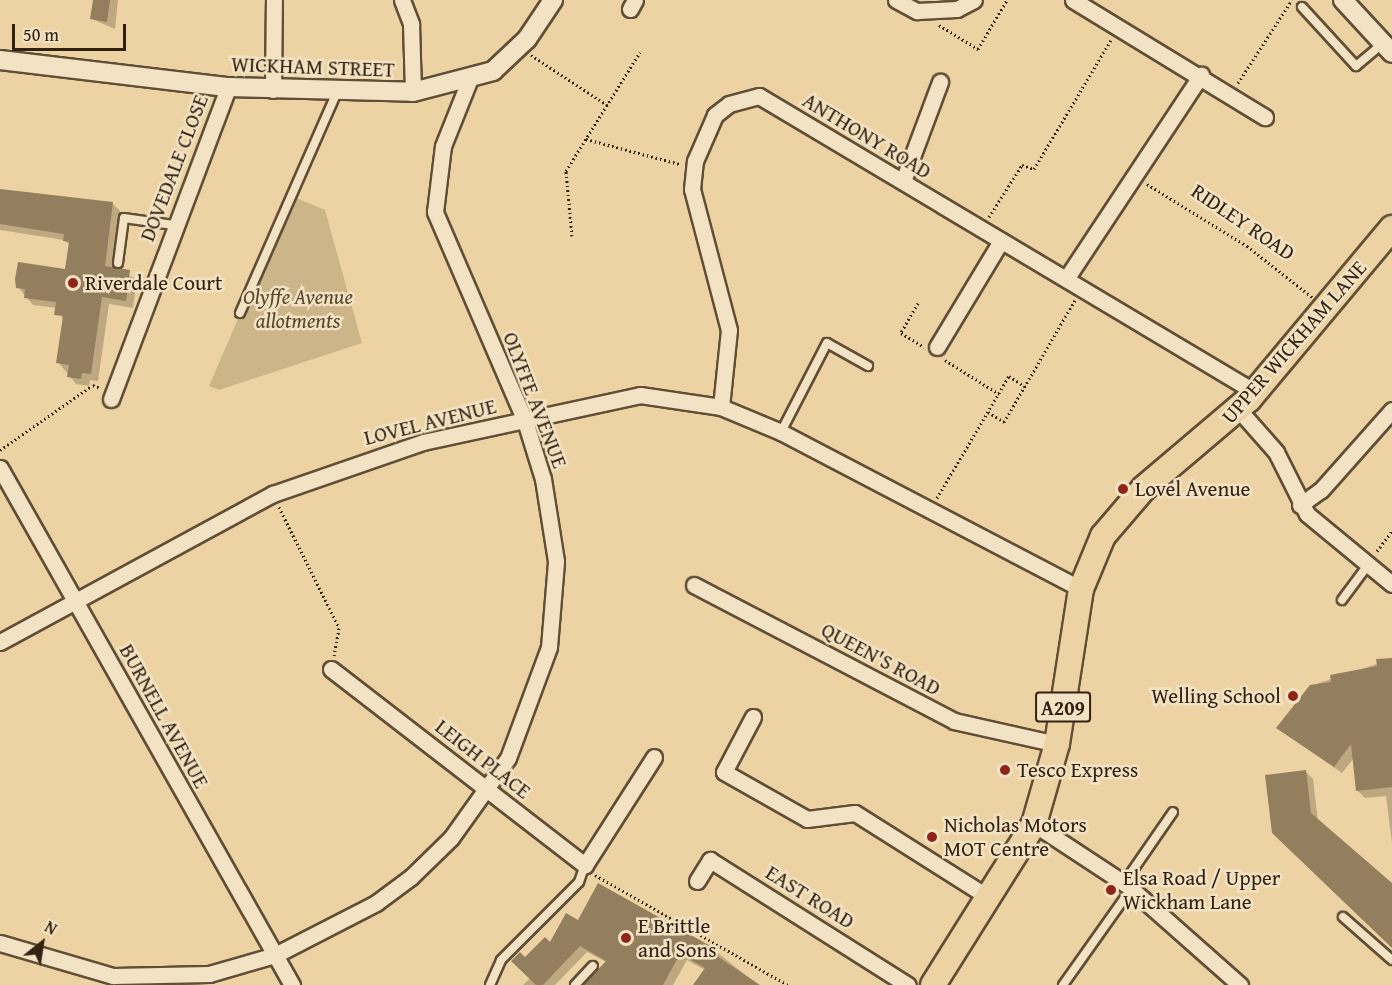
<!DOCTYPE html>
<html>
<head>
<meta charset="utf-8">
<style>
	body { margin:0 }
	#map { position:relative; width:1392px; height:985px; overflow:hidden; background:#edd3a3; font-family:"Gentium Book Plus",serif }
	div>[style] { position:absolute }
	.green>* { inset:0; background:#cdb58a }
	.shadow>* { inset:0; background:#0003 }
	.building>* { inset:0; background:#937e5d }
	.path>* { height:3px; margin-top:-1.5px; transform-origin:0; background:repeating-linear-gradient(90deg,#322211 0 1.5px,transparent 0 4.5px) }
	.roads { filter:drop-shadow(2px 0 #614e36) drop-shadow(-2px 0 #614e36) drop-shadow(0 2px #614e36) drop-shadow(0 -2px #614e36) }
	.service>* { height:8px; margin:-4px; padding:0 4px; transform-origin:4px; border-radius:4px; background:#f3e2c3 }
	.minor>* { height:15px; margin:-7.5px; padding:0 7.5px; transform-origin:7.5px; border-radius:7.5px; background:#f3e2c3 }
	.tertiary>* { height:18px; margin:-9px; padding:0 9px; transform-origin:9px; border-radius:9px; background:#f3e2c3 }
	.primary>* { height:24px; margin:-12px; padding:0 12px; transform-origin:12px; border-radius:12px; background:#edd3a3 }
	.dots>* { width:16px; height:16px; translate:-50% -50%; box-sizing:border-box; border:3px solid #f3e2c3; border-radius:50% }
	span { translate:-50% -50%; white-space:nowrap; text-align:center; line-height:1.15; -webkit-text-stroke:5px #f3e2c3; paint-order:stroke }
	.shield-label span { padding:2px 4px; background:#f3e2c3; border:2px solid; border-radius:4px; -webkit-text-stroke-width:0 }
	.shield-label { font-size:20px; color:#322211; font-weight:700 }
	.street-label { font-size:21px; color:#322211 }
	.poi-label { font-size:21px; color:#322211 }
	.left { translate:0 -50%; text-align:left }
	.right { translate:-100% -50%; text-align:right }
	.park-label { font-size:21px; color:#59472f; font-style:italic }
	.north { position:absolute; left:12px; top:913px; width:60px; height:60px; -webkit-text-stroke:4px #f3e2c3; paint-order:stroke; rotate:30deg; font-size:16px; font-weight:700; line-height:24px; text-align:center; color:#322211 }
	.north::after { content:''; display:block; margin:auto; width:21px; height:27px; background:#322211; clip-path:polygon(50% 0,100% 100%,50% 72%,0 100%) }
	.scale { position:absolute; left:12px; top:24px; width:114px; height:27px; box-sizing:border-box; border:3px solid #322211; border-top:0; padding-left:8px; font-size:18px; line-height:21px; white-space:nowrap; color:#322211; -webkit-text-stroke:4px #f3e2c3; paint-order:stroke }
</style>
</head>
<body>
<div id="map">
	<div class="green">
		<div style="clip-path:polygon(291px 196px,325px 210px,362px 343px,219px 390px,209px 386px)"></div>
	</div>
	<div class="shadow">
		<div style="clip-path:polygon(94px 0,118px 0,115px 29px,92px 19px)"></div>
		<div style="clip-path:polygon(0 190px,112px 203px,120px 211px,113px 269px,137px 279px,133px 308px,109px 304px,98px 381px,90px 380px,89px 386px,76px 384px,58px 362px,64px 322px,57px 308px,33px 305px,18px 287px,66px 271px,70px 245px,64px 240px,0 230px)"></div>
		<div style="clip-path:polygon(1392px 659px,1392px 843px,1386px 796px,1365px 798px,1358px 791px,1354px 758px,1342px 773px,1278px 728px,1310px 686px)"></div>
		<div style="clip-path:polygon(1305px 771px,1313px 779px,1318px 821px,1392px 885px,1392px 945px,1282px 840px)"></div>
		<div style="clip-path:polygon(598px 885px,713px 949px,758px 985px,694px 985px,705px 970px,687px 960px,673px 985px,584px 985px,606px 962px,587px 952px,555px 985px,523px 985px,530px 978px,525px 959px,578px 922px)"></div>
	</div>
	<div class="building">
		<div style="clip-path:polygon(93px 0,110px 0,107px 22px,90px 19px)"></div>
		<div style="clip-path:polygon(0 189px,113px 202px,105px 266px,130px 270px,126px 301px,102px 297px,91px 374px,82px 373px,81px 379px,67px 377px,69px 365px,56px 363px,63px 316px,54px 315px,56px 302px,24px 298px,25px 289px,16px 288px,15px 279px,18px 262px,65px 269px,69px 242px,63px 241px,64px 234px,0 224px)"></div>
		<div style="clip-path:polygon(1392px 658px,1392px 787px,1356px 791px,1351px 744px,1334px 767px,1276px 728px,1310px 685px,1331px 682px,1330px 675px,1377px 666px,1376px 659px)"></div>
		<div style="clip-path:polygon(1306px 770px,1311px 813px,1392px 883px,1392px 948px,1272px 833px,1265px 775px)"></div>
		<div style="clip-path:polygon(598px 883px,714px 948px,711px 952px,760px 985px,693px 985px,705px 968px,680px 954px,663px 985px,583px 985px,606px 961px,580px 946px,543px 985px,536px 985px,511px 961px,520px 952px,525px 957px,545px 937px,550px 942px,566px 913px,578px 920px)"></div>
	</div>
	<div class="path">
		<div style="left:939px;top:25px;width:46px;rotate:31.6deg"></div>
		<div style="left:978px;top:49px;width:57px;rotate:-59.4deg"></div>
		<div style="left:531px;top:55px;width:91px;rotate:33.3deg"></div>
		<div style="left:1238px;top:83px;width:99px;rotate:-57deg"></div>
		<div style="left:586px;top:139px;width:97px;rotate:14.9deg"></div>
		<div style="left:1147px;top:184px;width:118px;rotate:31.8deg"></div>
		<div style="left:1247px;top:246px;width:83px;rotate:38.1deg"></div>
		<div style="left:989px;top:217px;width:62px;rotate:-57.6deg"></div>
		<div style="left:1022px;top:165px;width:13px;rotate:18deg"></div>
		<div style="left:1034px;top:169px;width:150px;rotate:-59.2deg"></div>
		<div style="left:572px;top:236px;width:65px;rotate:-95.3deg"></div>
		<div style="left:566px;top:171px;width:140px;rotate:-58.1deg"></div>
		<div style="left:918px;top:303px;width:34px;rotate:120deg"></div>
		<div style="left:901px;top:333px;width:27px;rotate:31deg"></div>
		<div style="left:945px;top:360px;width:64px;rotate:32.2deg"></div>
		<div style="left:988px;top:412px;width:19px;rotate:32deg"></div>
		<div style="left:1004px;top:422px;width:141px;rotate:-59.8deg"></div>
		<div style="left:0;top:450px;width:113px;rotate:-35deg"></div>
		<div style="left:93px;top:385px;width:8px;rotate:23deg"></div>
		<div style="left:937px;top:498px;width:142px;rotate:-59.5deg"></div>
		<div style="left:1009px;top:376px;width:20px;rotate:33deg"></div>
		<div style="left:279px;top:507px;width:135px;rotate:63.6deg"></div>
		<div style="left:339px;top:628px;width:28px;rotate:100deg"></div>
		<div style="left:1377px;top:551px;width:25px;rotate:-53deg"></div>
		<div style="left:595px;top:875px;width:222px;rotate:29.7deg"></div>
	</div>
	<div class="roads">
		<div class="service">
			<div style="left:1302px;top:7px;width:80px;rotate:47.5deg"></div>
			<div style="left:1356px;top:66px;width:35px;rotate:-40deg"></div>
			<div style="left:118px;top:263px;width:45px;rotate:-82.4deg"></div>
			<div style="left:124px;top:218px;width:50px;rotate:8deg"></div>
			<div style="left:240px;top:313px;width:239px;rotate:-66.3deg"></div>
			<div style="left:781px;top:432px;width:100px;rotate:-62.7deg"></div>
			<div style="left:827px;top:343px;width:47px;rotate:29.3deg"></div>
			<div style="left:1342px;top:600px;width:44px;rotate:-53.4deg"></div>
			<div style="left:1124px;top:883px;width:86px;rotate:-55.4deg"></div>
			<div style="left:1343px;top:917px;width:65px;rotate:41.3deg"></div>
			<div style="left:490px;top:985px;width:27px;rotate:-66deg"></div>
			<div style="left:501px;top:960px;width:110px;rotate:-45deg"></div>
			<div style="left:579px;top:882px;width:18px;rotate:-71deg"></div>
			<div style="left:575px;top:985px;width:26px;rotate:-47deg"></div>
			<div style="left:1063px;top:985px;width:118px;rotate:-54.7deg"></div>
		</div>
		<div class="minor">
			<div style="left:402px;top:0;width:26px;rotate:69deg"></div>
			<div style="left:411px;top:24px;width:68px;rotate:88.3deg"></div>
			<div style="left:896px;top:0;width:24px;rotate:28deg"></div>
			<div style="left:917px;top:11px;width:40px;rotate:-2.9deg"></div>
			<div style="left:957px;top:9px;width:19px;rotate:-28deg"></div>
			<div style="left:1073px;top:0;width:225px;rotate:31.4deg"></div>
			<div style="left:630px;top:9px;width:10px;rotate:-61deg"></div>
			<div style="left:273px;top:90px;width:90px;rotate:-89.4deg"></div>
			<div style="left:903px;top:181px;width:106px;rotate:-69.5deg"></div>
			<div style="left:1066px;top:279px;width:245px;rotate:-56.5deg"></div>
			<div style="left:937px;top:347px;width:124px;rotate:-58.9deg"></div>
			<div style="left:111px;top:399px;width:333px;rotate:-69.4deg"></div>
			<div style="left:721px;top:407px;width:77px;rotate:-84.1deg"></div>
			<div style="left:729px;top:330px;width:146px;rotate:-104.7deg"></div>
			<div style="left:692px;top:189px;width:28px;rotate:-84deg"></div>
			<div style="left:695px;top:161px;width:50px;rotate:-66.5deg"></div>
			<div style="left:715px;top:115px;width:18px;rotate:-38deg"></div>
			<div style="left:729px;top:104px;width:31px;rotate:-15deg"></div>
			<div style="left:759px;top:96px;width:578px;rotate:30.83deg"></div>
			<div style="left:1239px;top:410px;width:56px;rotate:48.6deg"></div>
			<div style="left:1276px;top:452px;width:69px;rotate:63.4deg"></div>
			<div style="left:1307px;top:514px;width:110px;rotate:39.5deg"></div>
			<div style="left:0;top:468px;width:594px;rotate:60.54deg"></div>
			<div style="left:1300px;top:505px;width:26px;rotate:-36deg"></div>
			<div style="left:1321px;top:490px;width:107px;rotate:-48.4deg"></div>
			<div style="left:694px;top:585px;width:293px;rotate:27.6deg"></div>
			<div style="left:954px;top:721px;width:106px;rotate:12.6deg"></div>
			<div style="left:0;top:642px;width:311px;rotate:-28.5deg"></div>
			<div style="left:273px;top:494px;width:159px;rotate:-19.1deg"></div>
			<div style="left:423px;top:442px;width:222px;rotate:-12.2deg"></div>
			<div style="left:640px;top:395px;width:82px;rotate:8.4deg"></div>
			<div style="left:721px;top:407px;width:65px;rotate:22.6deg"></div>
			<div style="left:781px;top:432px;width:339px;rotate:27.6deg"></div>
			<div style="left:331px;top:669px;width:321px;rotate:37.7deg"></div>
			<div style="left:585px;top:865px;width:128px;rotate:-57.4deg"></div>
			<div style="left:753px;top:717px;width:62px;rotate:117.8deg"></div>
			<div style="left:724px;top:772px;width:95px;rotate:29.5deg"></div>
			<div style="left:807px;top:819px;width:48px;rotate:-7.1deg"></div>
			<div style="left:855px;top:813px;width:161px;rotate:32.3deg"></div>
			<div style="left:1034px;top:824px;width:111px;rotate:33.3deg"></div>
			<div style="left:1127px;top:885px;width:151px;rotate:41.5deg"></div>
			<div style="left:697px;top:881px;width:25px;rotate:-58deg"></div>
			<div style="left:710px;top:860px;width:234px;rotate:32.3deg"></div>
			<div style="left:0;top:943px;width:118px;rotate:16.3deg"></div>
			<div style="left:113px;top:976px;width:96px;rotate:-1.2deg"></div>
			<div style="left:209px;top:974px;width:69px;rotate:-16.1deg"></div>
			<div style="left:275px;top:955px;width:114px;rotate:-27.2deg"></div>
			<div style="left:376px;top:903px;width:44px;rotate:-36.6deg"></div>
			<div style="left:411px;top:877px;width:56px;rotate:-44.3deg"></div>
			<div style="left:451px;top:838px;width:98px;rotate:-54.5deg"></div>
			<div style="left:508px;top:758px;width:118px;rotate:-69.7deg"></div>
			<div style="left:549px;top:647px;width:86px;rotate:-85.3deg"></div>
			<div style="left:556px;top:561px;width:83px;rotate:-99deg"></div>
			<div style="left:543px;top:479px;width:61px;rotate:-107.2deg"></div>
			<div style="left:525px;top:421px;width:228px;rotate:-113.3deg"></div>
			<div style="left:435px;top:212px;width:66px;rotate:-83.1deg"></div>
			<div style="left:443px;top:146px;width:70px;rotate:-68.2deg"></div>
		</div>
		<div class="tertiary">
			<div style="left:1343px;top:0;width:72px;rotate:47.2deg"></div>
			<div style="left:0;top:60px;width:230px;rotate:6.8deg"></div>
			<div style="left:228px;top:87px;width:185px;rotate:1.5deg"></div>
			<div style="left:413px;top:92px;width:83px;rotate:-14.7deg"></div>
			<div style="left:493px;top:71px;width:47px;rotate:-43.3deg"></div>
			<div style="left:527px;top:39px;width:47px;rotate:-56.3deg"></div>
		</div>
		<div class="primary">
			<div style="left:933px;top:985px;width:190px;rotate:-57.9deg"></div>
			<div style="left:1034px;top:824px;width:83px;rotate:-74deg"></div>
			<div style="left:1057px;top:744px;width:157px;rotate:-81.2deg"></div>
			<div style="left:1081px;top:589px;width:57px;rotate:-67.5deg"></div>
			<div style="left:1103px;top:536px;width:63px;rotate:-49.5deg"></div>
			<div style="left:1144px;top:488px;width:138px;rotate:-40.3deg"></div>
			<div style="left:1249px;top:399px;width:223px;rotate:-50.1deg"></div>
		</div>
	</div>
	<div class="dots">
		<div style="left:73px;top:283px;background:#8f2418"></div>
		<div style="left:1123px;top:489px;background:#8f2418"></div>
		<div style="left:1293px;top:696px;background:#8f2418"></div>
		<div style="left:1005px;top:770px;background:#8f2418"></div>
		<div style="left:932px;top:837px;background:#8f2418"></div>
		<div style="left:1111px;top:890px;background:#8f2418"></div>
		<div style="left:626px;top:938px;background:#8f2418"></div>
	</div>
	<div class="shield-label">
		<span style="left:1063px;top:707px">A209</span>
	</div>
	<div class="street-label">
		<span style="left:313px;top:67px;rotate:2deg">WICKHAM STREET</span>
		<span style="left:867px;top:136px;rotate:31deg">ANTHONY ROAD</span>
		<span style="left:174px;top:168px;rotate:-69deg">DOVEDALE CLOSE</span>
		<span style="left:1243px;top:222px;rotate:34deg">RIDLEY ROAD</span>
		<span style="left:1294px;top:342px;rotate:-49deg">UPPER WICKHAM LANE</span>
		<span style="left:535px;top:400px;rotate:69deg">OLYFFE AVENUE</span>
		<span style="left:430px;top:422px;rotate:-14deg">LOVEL AVENUE</span>
		<span style="left:881px;top:659px;rotate:28deg">QUEEN'S ROAD</span>
		<span style="left:164px;top:716px;rotate:61deg">BURNELL AVENUE</span>
		<span style="left:483px;top:759px;rotate:38deg">LEIGH PLACE</span>
		<span style="left:810px;top:897px;rotate:32deg">EAST ROAD</span>
	</div>
	<div class="poi-label">
		<span class="left" style="left:85px;top:283px">Riverdale Court</span>
		<span class="left" style="left:1135px;top:489px">Lovel Avenue</span>
		<span class="right" style="left:1281px;top:696px">Welling School</span>
		<span class="left" style="left:1017px;top:770px">Tesco Express</span>
		<span class="left" style="left:944px;top:837px">Nicholas Motors<br>MOT Centre</span>
		<span class="left" style="left:1123px;top:890px">Elsa Road / Upper<br>Wickham Lane</span>
		<span class="left" style="left:638px;top:938px">E Brittle<br>and Sons</span>
	</div>
	<div class="park-label">
		<span style="left:298px;top:309px">Olyffe Avenue<br>allotments</span>
	</div>
	<div class="north">N</div>
	<div class="scale">50 m</div>
</div>
</body>
</html>
